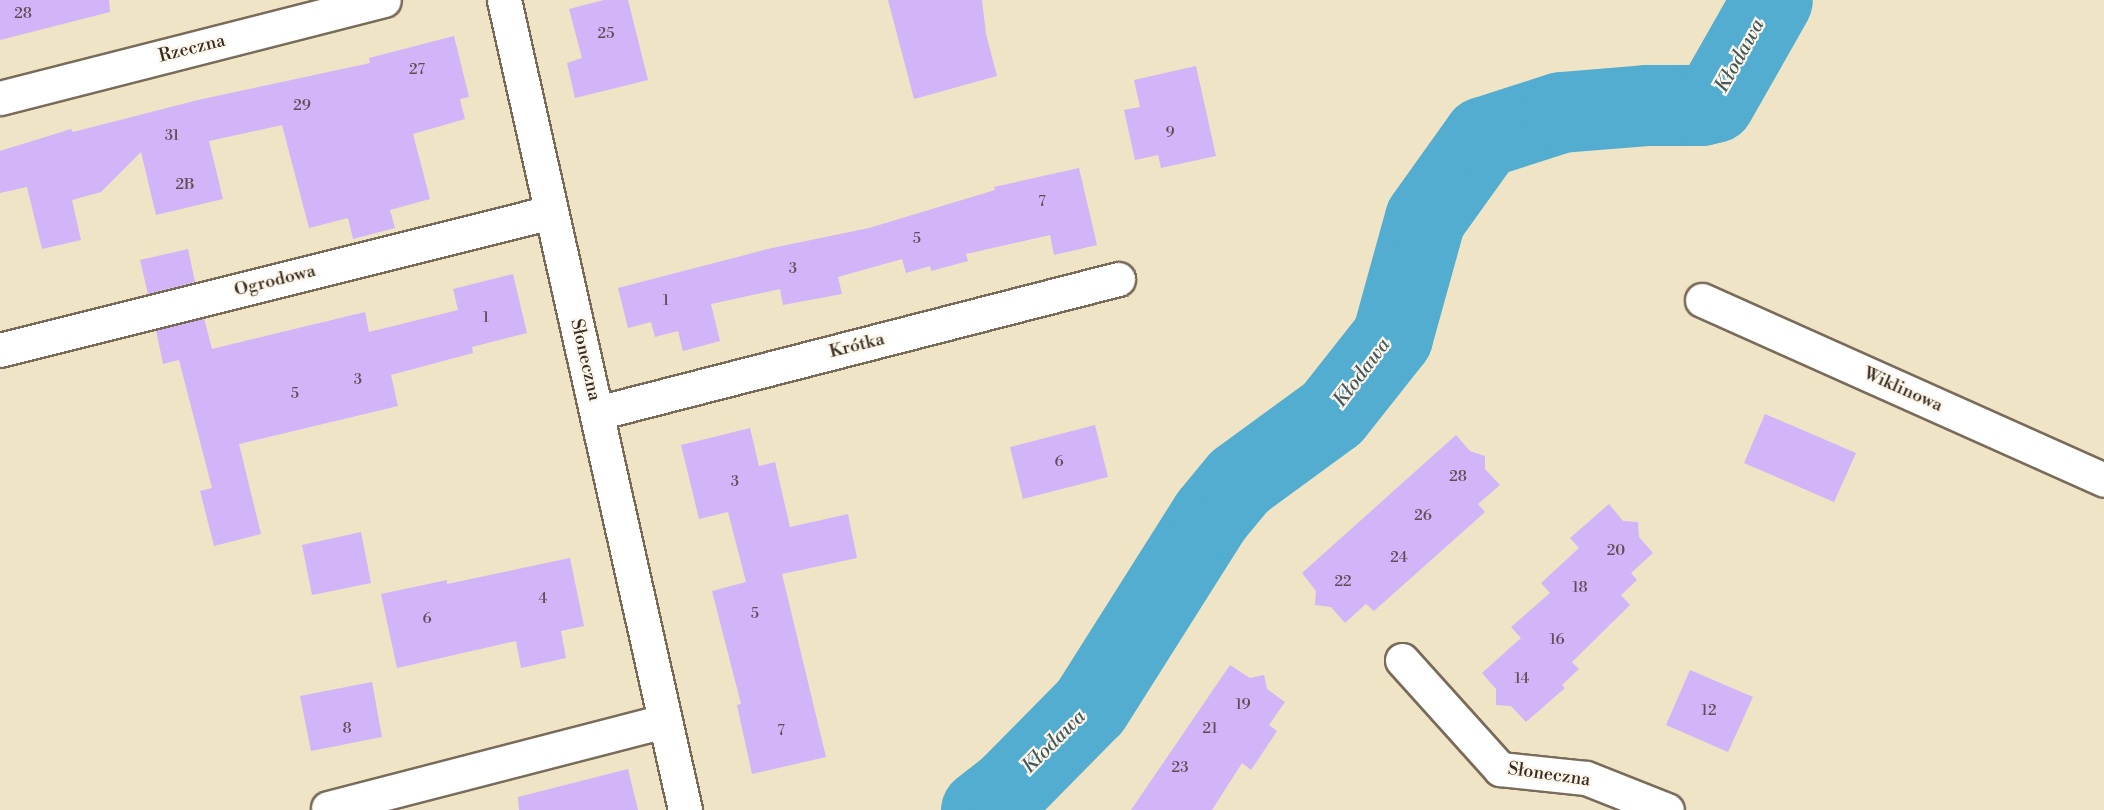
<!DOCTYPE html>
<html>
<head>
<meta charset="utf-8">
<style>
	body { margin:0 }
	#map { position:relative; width:2104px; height:810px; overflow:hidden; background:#efe4c6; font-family:"Libre Bodoni",serif }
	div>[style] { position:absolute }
	.river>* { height:81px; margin:-40.5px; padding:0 40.5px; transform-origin:40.5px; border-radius:40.5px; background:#52add0 }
	.building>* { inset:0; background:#d2b4f8 }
	.roads { filter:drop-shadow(2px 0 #7a6b59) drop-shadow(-2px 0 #7a6b59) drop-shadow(0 2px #7a6b59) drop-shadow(0 -2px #7a6b59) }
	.minor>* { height:33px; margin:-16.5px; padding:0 16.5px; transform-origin:16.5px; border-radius:16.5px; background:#fff }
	span { translate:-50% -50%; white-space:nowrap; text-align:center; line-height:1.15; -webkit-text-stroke:4.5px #fbf7ec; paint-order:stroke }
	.number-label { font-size:15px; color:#614c54 }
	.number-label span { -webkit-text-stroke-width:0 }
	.street-label { font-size:18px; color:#3b2a1e }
	.water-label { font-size:20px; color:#43585c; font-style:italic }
</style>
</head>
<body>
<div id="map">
	<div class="river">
		<div style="left:981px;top:810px;width:36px;rotate:-38deg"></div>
		<div style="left:1009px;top:788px;width:115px;rotate:-45.4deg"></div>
		<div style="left:1090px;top:706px;width:225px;rotate:-57.7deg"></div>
		<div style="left:1210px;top:516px;width:45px;rotate:-50.4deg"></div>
		<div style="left:1239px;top:481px;width:115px;rotate:-36.2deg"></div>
		<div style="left:1332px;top:413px;width:97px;rotate:-51.7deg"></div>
		<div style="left:1392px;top:337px;width:123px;rotate:-74.5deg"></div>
		<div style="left:1425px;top:218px;width:100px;rotate:-54.4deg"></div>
		<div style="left:1483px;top:137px;width:82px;rotate:-17.8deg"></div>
		<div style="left:1561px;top:112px;width:85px;rotate:-4.7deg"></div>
		<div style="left:1646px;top:105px;width:55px"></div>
		<div style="left:1701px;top:105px;width:13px;rotate:-13deg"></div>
		<div style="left:1714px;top:102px;width:117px;rotate:-60.4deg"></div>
	</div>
	<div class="building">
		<div style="clip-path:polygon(0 0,109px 0,110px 12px,0 40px)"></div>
		<div style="clip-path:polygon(604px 0,628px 0,648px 80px,575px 98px,567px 63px,582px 58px,569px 9px)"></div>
		<div style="clip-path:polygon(888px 0,982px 0,986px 34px,997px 76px,914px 99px)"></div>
		<div style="clip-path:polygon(454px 36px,469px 97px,460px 99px,465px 119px,413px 134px,430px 199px,390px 210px,395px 228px,353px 239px,348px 218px,309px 228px,282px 125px,209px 141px,223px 199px,156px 215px,141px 152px,101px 192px,72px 200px,81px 240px,42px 249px,27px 187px,0 193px,0 151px,71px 129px,73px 132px,198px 100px,370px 63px,369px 58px)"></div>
		<div style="clip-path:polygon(1196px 66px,1216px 156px,1161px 168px,1158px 155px,1135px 160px,1124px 110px,1140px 107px,1134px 80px)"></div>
		<div style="clip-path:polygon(1079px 168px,1097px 245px,1054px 255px,1050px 235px,966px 254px,968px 261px,931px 271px,930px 266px,906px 273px,902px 259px,838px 277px,842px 294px,783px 305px,780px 289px,711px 304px,720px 341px,683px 351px,678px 331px,655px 337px,651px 322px,628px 328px,618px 288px,772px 248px,869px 228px,995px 190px,994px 187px)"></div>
		<div style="clip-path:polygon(188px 249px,195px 282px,148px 294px,140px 260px)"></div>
		<div style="clip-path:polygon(513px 274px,527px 333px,472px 347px,473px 353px,391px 375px,398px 406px,239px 444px,261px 534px,214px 546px,200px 491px,212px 488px,179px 360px,163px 364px,156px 330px,204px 318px,212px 349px,365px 312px,369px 332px,458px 310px,453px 289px)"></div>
		<div style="clip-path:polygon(1765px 414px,1856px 453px,1834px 502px,1744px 463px)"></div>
		<div style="clip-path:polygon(1095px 425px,1108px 477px,1023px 499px,1010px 447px)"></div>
		<div style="clip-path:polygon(750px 428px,759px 466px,775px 462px,790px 527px,848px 514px,857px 558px,782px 574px,826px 757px,752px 774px,737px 705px,741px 704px,712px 591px,746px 582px,728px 512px,699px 519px,681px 445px)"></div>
		<div style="clip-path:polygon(1456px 435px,1470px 451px,1485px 456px,1485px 469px,1500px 485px,1478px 504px,1485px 512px,1374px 611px,1366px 604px,1345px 623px,1331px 607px,1315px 605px,1316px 591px,1302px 573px)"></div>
		<div style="clip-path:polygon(1609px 504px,1623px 521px,1638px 522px,1639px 537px,1653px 553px,1631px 573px,1637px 580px,1621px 595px,1630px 605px,1572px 662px,1579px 669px,1562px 685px,1565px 688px,1526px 722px,1511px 706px,1496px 705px,1496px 689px,1482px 673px,1521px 638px,1511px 627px,1550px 593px,1541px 583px,1579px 548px,1570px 538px)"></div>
		<div style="clip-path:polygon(361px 532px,371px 583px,312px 595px,302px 545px)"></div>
		<div style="clip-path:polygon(570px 558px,584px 626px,561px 631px,566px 658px,521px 668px,516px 641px,397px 668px,381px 594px,447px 580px,447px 584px)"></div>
		<div style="clip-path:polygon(1230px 665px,1250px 678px,1264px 675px,1267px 689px,1285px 702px,1269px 725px,1277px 731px,1251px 770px,1242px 763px,1212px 810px,1131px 810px)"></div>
		<div style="clip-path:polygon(1690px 670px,1753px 697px,1728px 752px,1666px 725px)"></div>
		<div style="clip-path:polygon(372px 682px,382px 737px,311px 751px,300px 696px)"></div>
		<div style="clip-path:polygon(628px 769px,638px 810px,519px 810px,518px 797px)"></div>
	</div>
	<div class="roads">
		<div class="minor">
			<div style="left:504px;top:0;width:830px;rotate:77.4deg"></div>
			<div style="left:0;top:98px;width:396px;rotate:-14.3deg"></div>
			<div style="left:1702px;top:300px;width:440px;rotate:24.1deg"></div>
			<div style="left:0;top:350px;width:568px;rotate:-14.06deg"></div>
			<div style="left:597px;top:413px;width:538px;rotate:-14.42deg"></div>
			<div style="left:1402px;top:660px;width:147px;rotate:48deg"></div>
			<div style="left:1500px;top:769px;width:86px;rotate:6deg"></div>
			<div style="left:1586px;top:778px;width:87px;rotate:21.6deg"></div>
			<div style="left:328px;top:808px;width:348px;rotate:-14.5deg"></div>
		</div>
	</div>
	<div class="number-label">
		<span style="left:23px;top:14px">28</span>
		<span style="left:606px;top:34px">25</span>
		<span style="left:417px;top:70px">27</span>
		<span style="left:302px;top:106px">29</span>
		<span style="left:1170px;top:133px">9</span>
		<span style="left:172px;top:136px">31</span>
		<span style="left:185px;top:185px">2B</span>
		<span style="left:1042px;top:202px">7</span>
		<span style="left:917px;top:239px">5</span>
		<span style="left:793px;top:269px">3</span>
		<span style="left:666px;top:301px">1</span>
		<span style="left:486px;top:318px">1</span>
		<span style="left:358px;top:380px">3</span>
		<span style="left:295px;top:394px">5</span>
		<span style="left:1059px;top:462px">6</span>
		<span style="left:1458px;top:477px">28</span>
		<span style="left:735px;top:482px">3</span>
		<span style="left:1423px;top:516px">26</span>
		<span style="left:1616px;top:551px">20</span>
		<span style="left:1399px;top:558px">24</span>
		<span style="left:1343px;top:582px">22</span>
		<span style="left:1580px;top:588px">18</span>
		<span style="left:543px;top:599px">4</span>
		<span style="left:755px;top:614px">5</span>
		<span style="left:427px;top:619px">6</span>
		<span style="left:1557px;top:640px">16</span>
		<span style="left:1522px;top:679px">14</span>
		<span style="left:1243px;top:705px">19</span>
		<span style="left:1709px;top:711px">12</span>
		<span style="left:347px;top:729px">8</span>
		<span style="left:1210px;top:729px">21</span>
		<span style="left:781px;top:731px">7</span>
		<span style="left:1180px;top:768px">23</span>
	</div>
	<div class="street-label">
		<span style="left:192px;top:49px;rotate:-14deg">Rzeczna</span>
		<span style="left:275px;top:281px;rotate:-14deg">Ogrodowa</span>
		<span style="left:857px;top:346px;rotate:-14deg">Krótka</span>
		<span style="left:585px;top:360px;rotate:77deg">Słoneczna</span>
		<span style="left:1903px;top:390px;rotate:24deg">Wiklinowa</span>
		<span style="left:1549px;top:775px;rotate:8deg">Słoneczna</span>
	</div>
	<div class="water-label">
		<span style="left:1740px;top:56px;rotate:-61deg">Kłodawa</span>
		<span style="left:1362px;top:373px;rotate:-53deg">Kłodawa</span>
		<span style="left:1054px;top:742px;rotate:-45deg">Kłodawa</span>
	</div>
</div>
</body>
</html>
